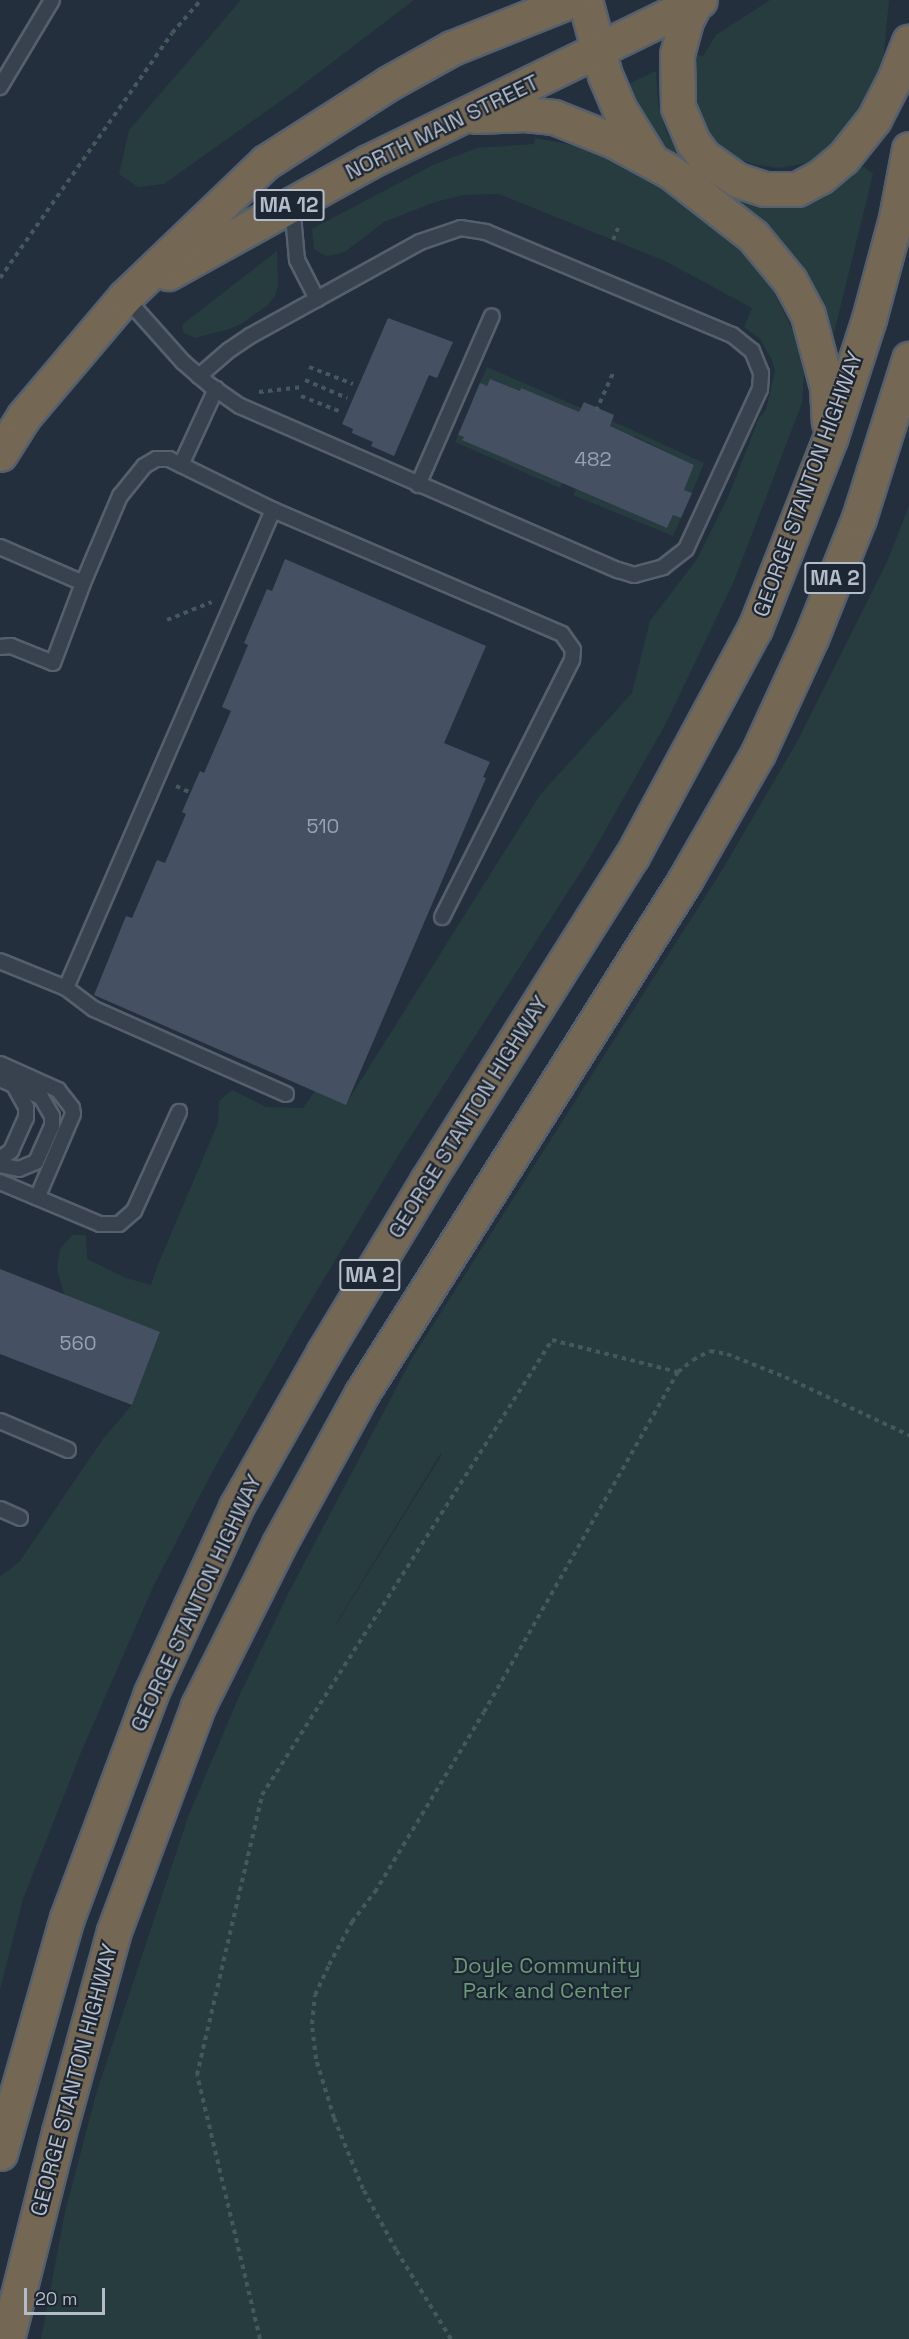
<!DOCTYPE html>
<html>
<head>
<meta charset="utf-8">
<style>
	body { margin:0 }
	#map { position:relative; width:909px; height:2339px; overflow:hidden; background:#242f3e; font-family:"Space Grotesk",sans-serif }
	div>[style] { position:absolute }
	.green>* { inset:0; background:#263c3f }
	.building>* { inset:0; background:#455162 }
	.path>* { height:4px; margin-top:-2px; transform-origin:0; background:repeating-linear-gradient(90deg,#44595c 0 4.5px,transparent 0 9px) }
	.roads { filter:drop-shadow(2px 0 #565f6c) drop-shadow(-2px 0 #565f6c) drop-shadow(0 2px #565f6c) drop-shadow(0 -2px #565f6c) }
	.lane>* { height:14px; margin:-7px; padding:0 7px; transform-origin:7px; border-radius:7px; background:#38414e }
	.highway>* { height:33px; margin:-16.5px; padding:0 16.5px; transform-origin:16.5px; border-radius:16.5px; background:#746855 }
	span { translate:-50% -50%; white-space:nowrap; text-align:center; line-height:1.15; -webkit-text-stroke:4.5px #1d2633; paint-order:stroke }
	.number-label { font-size:20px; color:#98a1af }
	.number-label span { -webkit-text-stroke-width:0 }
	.shield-label span { padding:2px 4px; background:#1d2633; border:2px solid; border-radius:4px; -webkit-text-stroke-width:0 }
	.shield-label { font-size:21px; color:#b4bcc9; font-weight:700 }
	.street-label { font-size:22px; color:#b4bcc9 }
	.park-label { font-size:22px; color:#6b9a76 }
	.scale { position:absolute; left:24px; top:2288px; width:81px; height:27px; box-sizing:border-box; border:3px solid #b4bcc9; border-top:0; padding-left:8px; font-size:18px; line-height:21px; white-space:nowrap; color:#b4bcc9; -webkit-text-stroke:4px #1d2633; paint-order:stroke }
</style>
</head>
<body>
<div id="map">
	<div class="green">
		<div style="clip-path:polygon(241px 0,414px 0,292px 93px,164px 184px,138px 187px,119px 174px,129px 130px)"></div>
		<div style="clip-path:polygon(770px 0,889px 0,883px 64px,869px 102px,833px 149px,806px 163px,779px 168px,753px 164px,731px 156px,711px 138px,693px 110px,689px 82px,696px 55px,703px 56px,716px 35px)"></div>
		<div style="clip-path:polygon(656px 71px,658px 104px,667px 133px,682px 157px,677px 162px,652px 137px,626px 85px)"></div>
		<div style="clip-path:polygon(535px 138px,583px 147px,608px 156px,649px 179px,706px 220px,743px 252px,774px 292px,795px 335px,804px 375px,802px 403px,734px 581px,665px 725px,589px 859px,398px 1156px,301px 1317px,211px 1474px,153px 1587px,82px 1750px,23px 1899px,0 1990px,0 1577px,20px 1561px,103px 1439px,132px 1405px,160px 1333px,64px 1294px,57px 1269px,60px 1249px,72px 1235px,86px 1235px,87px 1259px,126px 1278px,151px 1285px,157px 1267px,218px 1123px,219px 1101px,232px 1090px,266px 1107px,303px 1108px,315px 1091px,346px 1104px,540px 795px,632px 693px,650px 621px,697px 559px,728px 497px,759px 418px,766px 410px,775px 371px,772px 360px,760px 339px,744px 327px,752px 308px,665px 261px,499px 194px,463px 195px,435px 202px,384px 222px,346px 251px,338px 254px,326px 256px,314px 249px,312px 229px,435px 164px,477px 148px,534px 144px)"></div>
		<div style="clip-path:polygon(863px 166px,873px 174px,832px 341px,739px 210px,745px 199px,805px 200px,828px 193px,845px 182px)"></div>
		<div style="clip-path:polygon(277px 251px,278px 286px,275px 296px,268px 305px,241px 324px,229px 329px,195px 338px,184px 333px,182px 327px,183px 324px)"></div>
		<div style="clip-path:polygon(487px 367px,581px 408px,578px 416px,521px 388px,520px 391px,490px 379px,480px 401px,473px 398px)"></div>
		<div style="clip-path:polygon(612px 421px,704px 463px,692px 493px,684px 490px,694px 465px,634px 436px,633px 439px,609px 428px)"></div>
		<div style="clip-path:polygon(458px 435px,464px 437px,463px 440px,562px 483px,560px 488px,455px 442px)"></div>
		<div style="clip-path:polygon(576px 489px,667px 528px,673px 515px,681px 518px,673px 536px,573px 495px)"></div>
		<div style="clip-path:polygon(evenodd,909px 506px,909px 2339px,41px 2339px,65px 2212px,97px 2091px,188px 1817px,240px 1694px,289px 1592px,412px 1358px,724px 867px,797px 742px,887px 562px,909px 506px,441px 1453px,441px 1456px,335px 1626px,335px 1625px,441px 1453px)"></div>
	</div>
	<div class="building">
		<div style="clip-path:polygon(388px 318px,453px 342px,437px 378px,429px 375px,394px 456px,371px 446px,373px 442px,352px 433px,353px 429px,342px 424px)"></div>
		<div style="clip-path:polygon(490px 379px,520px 391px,521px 388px,579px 412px,584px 402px,614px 415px,610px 426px,694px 465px,684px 490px,692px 493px,681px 518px,673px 515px,667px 528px,462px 440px,464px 437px,458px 435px,480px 383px,487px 386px)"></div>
		<div style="clip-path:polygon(285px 559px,486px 646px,444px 743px,490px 762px,483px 777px,486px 778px,346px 1105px,94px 995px,126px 916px,132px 918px,157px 860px,165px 863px,186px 814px,182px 812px,200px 771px,204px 773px,231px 711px,222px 707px,248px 645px,244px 643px,267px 589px,272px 591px)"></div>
		<div style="clip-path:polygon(0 1269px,160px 1332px,132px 1405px,0 1354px)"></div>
	</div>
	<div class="path">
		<div style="left:613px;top:240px;width:13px;rotate:-67deg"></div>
		<div style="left:0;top:278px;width:299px;rotate:-54.9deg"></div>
		<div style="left:172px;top:33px;width:44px;rotate:-48.7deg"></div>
		<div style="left:309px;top:367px;width:47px;rotate:21.1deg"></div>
		<div style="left:305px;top:380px;width:46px;rotate:23.2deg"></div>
		<div style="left:259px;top:392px;width:44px;rotate:-6.5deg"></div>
		<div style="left:301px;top:396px;width:43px;rotate:21.8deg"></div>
		<div style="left:596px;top:411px;width:44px;rotate:-65.8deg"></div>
		<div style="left:167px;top:620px;width:48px;rotate:-21.8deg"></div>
		<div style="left:176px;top:786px;width:17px;rotate:25deg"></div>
		<div style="left:260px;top:2339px;width:271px;rotate:-103.4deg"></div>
		<div style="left:197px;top:2075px;width:287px;rotate:-76.9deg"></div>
		<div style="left:262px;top:1795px;width:540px;rotate:-57.49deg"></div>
		<div style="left:552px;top:1340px;width:130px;rotate:14.3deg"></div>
		<div style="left:451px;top:2339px;width:105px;rotate:-121.7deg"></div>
		<div style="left:396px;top:2250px;width:69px;rotate:-118.4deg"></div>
		<div style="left:363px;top:2189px;width:77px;rotate:-112.2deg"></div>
		<div style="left:334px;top:2118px;width:62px;rotate:-107deg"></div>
		<div style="left:316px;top:2059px;width:35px;rotate:-97deg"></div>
		<div style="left:312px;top:2024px;width:29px;rotate:-84deg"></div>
		<div style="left:315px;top:1995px;width:33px;rotate:-65deg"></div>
		<div style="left:329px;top:1965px;width:49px;rotate:-61.9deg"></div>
		<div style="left:352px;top:1922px;width:38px;rotate:-53deg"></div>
		<div style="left:375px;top:1892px;width:210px;rotate:-58.8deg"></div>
		<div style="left:484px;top:1712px;width:391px;rotate:-60.3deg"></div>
		<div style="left:678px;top:1372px;width:19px;rotate:-39deg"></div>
		<div style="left:693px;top:1360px;width:19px;rotate:-28deg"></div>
		<div style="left:710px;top:1351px;width:17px;rotate:10deg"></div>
		<div style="left:727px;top:1354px;width:62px;rotate:21.6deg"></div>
		<div style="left:785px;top:1377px;width:137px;rotate:25.1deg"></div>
	</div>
	<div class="roads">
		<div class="lane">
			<div style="left:0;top:87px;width:101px;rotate:-59.1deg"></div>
			<div style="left:292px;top:204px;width:56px;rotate:84.9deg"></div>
			<div style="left:297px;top:260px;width:44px;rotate:62.9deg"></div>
			<div style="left:125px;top:297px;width:87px;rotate:48.3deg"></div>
			<div style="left:183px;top:362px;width:21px;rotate:41deg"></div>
			<div style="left:199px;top:376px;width:16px;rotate:40deg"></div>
			<div style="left:211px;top:386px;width:35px;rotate:35deg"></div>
			<div style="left:240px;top:406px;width:412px;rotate:23.5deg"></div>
			<div style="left:618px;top:570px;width:17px;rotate:17deg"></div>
			<div style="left:634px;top:575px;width:30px;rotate:-15deg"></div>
			<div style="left:663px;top:567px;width:29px;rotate:-38deg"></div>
			<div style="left:686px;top:549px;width:176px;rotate:-65.2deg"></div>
			<div style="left:760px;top:389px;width:16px;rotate:-86deg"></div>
			<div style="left:761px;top:373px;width:24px;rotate:-112deg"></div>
			<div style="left:752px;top:351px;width:26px;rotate:-141deg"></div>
			<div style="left:732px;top:335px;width:267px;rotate:-157.3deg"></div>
			<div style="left:486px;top:232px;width:25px;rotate:-171deg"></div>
			<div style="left:461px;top:228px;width:43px;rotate:161.1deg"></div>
			<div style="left:420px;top:242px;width:194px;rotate:151.1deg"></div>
			<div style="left:250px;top:336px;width:25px;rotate:146deg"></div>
			<div style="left:229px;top:350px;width:40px;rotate:139deg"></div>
			<div style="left:181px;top:465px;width:84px;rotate:-65.3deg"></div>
			<div style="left:418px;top:485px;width:184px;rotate:-66.4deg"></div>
			<div style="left:273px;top:510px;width:314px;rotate:23.2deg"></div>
			<div style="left:562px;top:634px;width:19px;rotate:55deg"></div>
			<div style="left:573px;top:650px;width:10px;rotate:96deg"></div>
			<div style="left:572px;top:660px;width:288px;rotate:116.8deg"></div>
			<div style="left:0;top:547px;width:90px;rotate:23.4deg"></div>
			<div style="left:0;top:647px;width:11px;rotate:-5deg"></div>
			<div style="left:11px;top:646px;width:45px;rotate:22deg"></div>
			<div style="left:53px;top:663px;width:85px;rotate:-69.4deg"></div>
			<div style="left:83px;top:583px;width:95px;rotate:-67deg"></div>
			<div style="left:120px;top:496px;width:38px;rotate:-51deg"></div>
			<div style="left:144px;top:466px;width:14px;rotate:-30deg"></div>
			<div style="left:156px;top:459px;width:13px"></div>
			<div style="left:169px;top:459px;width:116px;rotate:26.1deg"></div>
			<div style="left:273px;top:510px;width:521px;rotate:113.42deg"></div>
			<div style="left:66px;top:988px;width:71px;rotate:-157.8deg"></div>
			<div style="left:66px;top:988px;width:35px;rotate:37deg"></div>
			<div style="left:94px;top:1009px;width:210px;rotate:23.9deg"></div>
			<div style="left:0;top:1064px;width:64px;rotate:24.1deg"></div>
			<div style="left:58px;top:1090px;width:23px;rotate:52deg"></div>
			<div style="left:72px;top:1108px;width:6px;rotate:81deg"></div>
			<div style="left:73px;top:1114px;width:91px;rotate:113.2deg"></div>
			<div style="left:0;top:1079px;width:45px;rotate:23.7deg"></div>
			<div style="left:41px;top:1097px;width:22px;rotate:60deg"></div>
			<div style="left:52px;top:1116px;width:10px;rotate:90deg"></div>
			<div style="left:52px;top:1126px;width:39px;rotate:114deg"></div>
			<div style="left:36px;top:1162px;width:18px;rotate:158deg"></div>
			<div style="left:19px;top:1169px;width:19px;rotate:-168deg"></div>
			<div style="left:0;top:1159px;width:14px;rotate:-36deg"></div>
			<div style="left:11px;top:1151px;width:36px;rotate:-66deg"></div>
			<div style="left:26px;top:1118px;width:11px;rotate:-90deg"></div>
			<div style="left:26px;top:1107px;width:26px;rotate:-119deg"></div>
			<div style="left:0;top:1182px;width:108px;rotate:22.8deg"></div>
			<div style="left:100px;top:1224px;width:19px"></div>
			<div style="left:119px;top:1224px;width:20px;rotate:-41deg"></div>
			<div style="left:134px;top:1211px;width:109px;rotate:-65.6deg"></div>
			<div style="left:0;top:1421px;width:74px;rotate:23.1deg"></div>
			<div style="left:0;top:1509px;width:22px;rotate:24deg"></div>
		</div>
		<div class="highway">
			<div style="left:585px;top:0;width:78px;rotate:75.1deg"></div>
			<div style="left:605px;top:75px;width:38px;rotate:67deg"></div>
			<div style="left:620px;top:110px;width:55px;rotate:58.3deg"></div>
			<div style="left:695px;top:3px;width:20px;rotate:117deg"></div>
			<div style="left:686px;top:21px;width:35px;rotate:105deg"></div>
			<div style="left:677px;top:55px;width:52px;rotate:88.9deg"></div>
			<div style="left:678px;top:107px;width:38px;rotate:67deg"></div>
			<div style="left:693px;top:142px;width:17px;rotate:54deg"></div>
			<div style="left:703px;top:156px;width:42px;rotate:35.2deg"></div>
			<div style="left:737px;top:180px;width:29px;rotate:18deg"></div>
			<div style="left:765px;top:189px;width:32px"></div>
			<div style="left:797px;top:189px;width:26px;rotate:-28deg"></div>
			<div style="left:820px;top:177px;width:30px;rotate:-40deg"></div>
			<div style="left:843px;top:158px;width:50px;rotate:-51.5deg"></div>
			<div style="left:874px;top:119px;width:46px;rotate:-62.9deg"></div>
			<div style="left:895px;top:78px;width:39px;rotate:-69deg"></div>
			<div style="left:476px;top:116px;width:49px;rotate:-2.3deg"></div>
			<div style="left:525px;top:114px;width:29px;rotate:6deg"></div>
			<div style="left:554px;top:117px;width:65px;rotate:21.8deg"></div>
			<div style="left:614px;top:141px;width:65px;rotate:28.5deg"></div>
			<div style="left:671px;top:172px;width:104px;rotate:38deg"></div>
			<div style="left:753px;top:236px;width:58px;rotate:50.6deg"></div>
			<div style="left:790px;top:281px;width:38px;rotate:62deg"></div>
			<div style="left:808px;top:315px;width:74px;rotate:75.2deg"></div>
			<div style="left:827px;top:387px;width:35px;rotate:87deg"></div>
			<div style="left:168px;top:273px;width:229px;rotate:-29deg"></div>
			<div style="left:368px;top:162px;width:369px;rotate:-26deg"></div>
			<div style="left:0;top:454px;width:45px;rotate:-57.7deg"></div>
			<div style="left:24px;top:416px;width:156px;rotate:-49.7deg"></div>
			<div style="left:125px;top:297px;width:195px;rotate:-43.8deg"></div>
			<div style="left:266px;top:162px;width:146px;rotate:-32.7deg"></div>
			<div style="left:389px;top:83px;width:72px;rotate:-29.1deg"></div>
			<div style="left:452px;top:48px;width:129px;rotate:-21.8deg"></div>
			<div style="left:0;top:2153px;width:244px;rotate:-74.1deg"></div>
			<div style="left:67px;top:1918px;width:240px;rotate:-69.5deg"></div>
			<div style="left:151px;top:1693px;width:205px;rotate:-65.4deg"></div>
			<div style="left:236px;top:1507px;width:178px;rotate:-60.4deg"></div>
			<div style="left:324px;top:1352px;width:200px;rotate:-58.9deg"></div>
			<div style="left:427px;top:1181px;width:384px;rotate:-57.8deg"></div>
			<div style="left:632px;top:856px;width:259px;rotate:-61.7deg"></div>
			<div style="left:755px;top:628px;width:203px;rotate:-68.4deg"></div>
			<div style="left:830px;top:439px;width:126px;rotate:-72deg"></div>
			<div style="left:869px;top:319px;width:105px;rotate:-75deg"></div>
			<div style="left:896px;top:218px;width:70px;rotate:-79.3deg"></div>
			<div style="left:7px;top:2339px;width:213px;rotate:-75.9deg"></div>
			<div style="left:59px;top:2132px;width:208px;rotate:-74.7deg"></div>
			<div style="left:114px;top:1931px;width:240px;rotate:-69.5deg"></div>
			<div style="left:198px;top:1706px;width:181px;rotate:-63.4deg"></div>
			<div style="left:279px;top:1544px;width:172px;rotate:-61.2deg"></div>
			<div style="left:362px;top:1393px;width:606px;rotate:-57.8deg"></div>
			<div style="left:685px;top:880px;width:146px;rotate:-60.1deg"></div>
			<div style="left:758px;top:753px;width:127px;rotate:-65.3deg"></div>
			<div style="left:811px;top:638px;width:129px;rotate:-68.2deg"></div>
			<div style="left:859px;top:518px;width:167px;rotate:-72.5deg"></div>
		</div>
	</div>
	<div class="number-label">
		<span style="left:593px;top:459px">482</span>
		<span style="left:323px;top:826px">510</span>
		<span style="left:78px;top:1343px">560</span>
	</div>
	<div class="shield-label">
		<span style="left:289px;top:205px">MA 12</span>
		<span style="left:835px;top:578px">MA 2</span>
		<span style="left:370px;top:1275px">MA 2</span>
	</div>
	<div class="street-label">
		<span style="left:442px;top:127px;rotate:-26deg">NORTH MAIN STREET</span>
		<span style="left:808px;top:484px;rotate:-70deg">GEORGE STANTON HIGHWAY</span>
		<span style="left:468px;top:1117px;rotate:-58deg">GEORGE STANTON HIGHWAY</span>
		<span style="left:196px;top:1603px;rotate:-65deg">GEORGE STANTON HIGHWAY</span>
		<span style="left:74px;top:2080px;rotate:-75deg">GEORGE STANTON HIGHWAY</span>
	</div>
	<div class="park-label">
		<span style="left:547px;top:1978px">Doyle Community<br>Park and Center</span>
	</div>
	<div class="scale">20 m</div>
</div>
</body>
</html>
